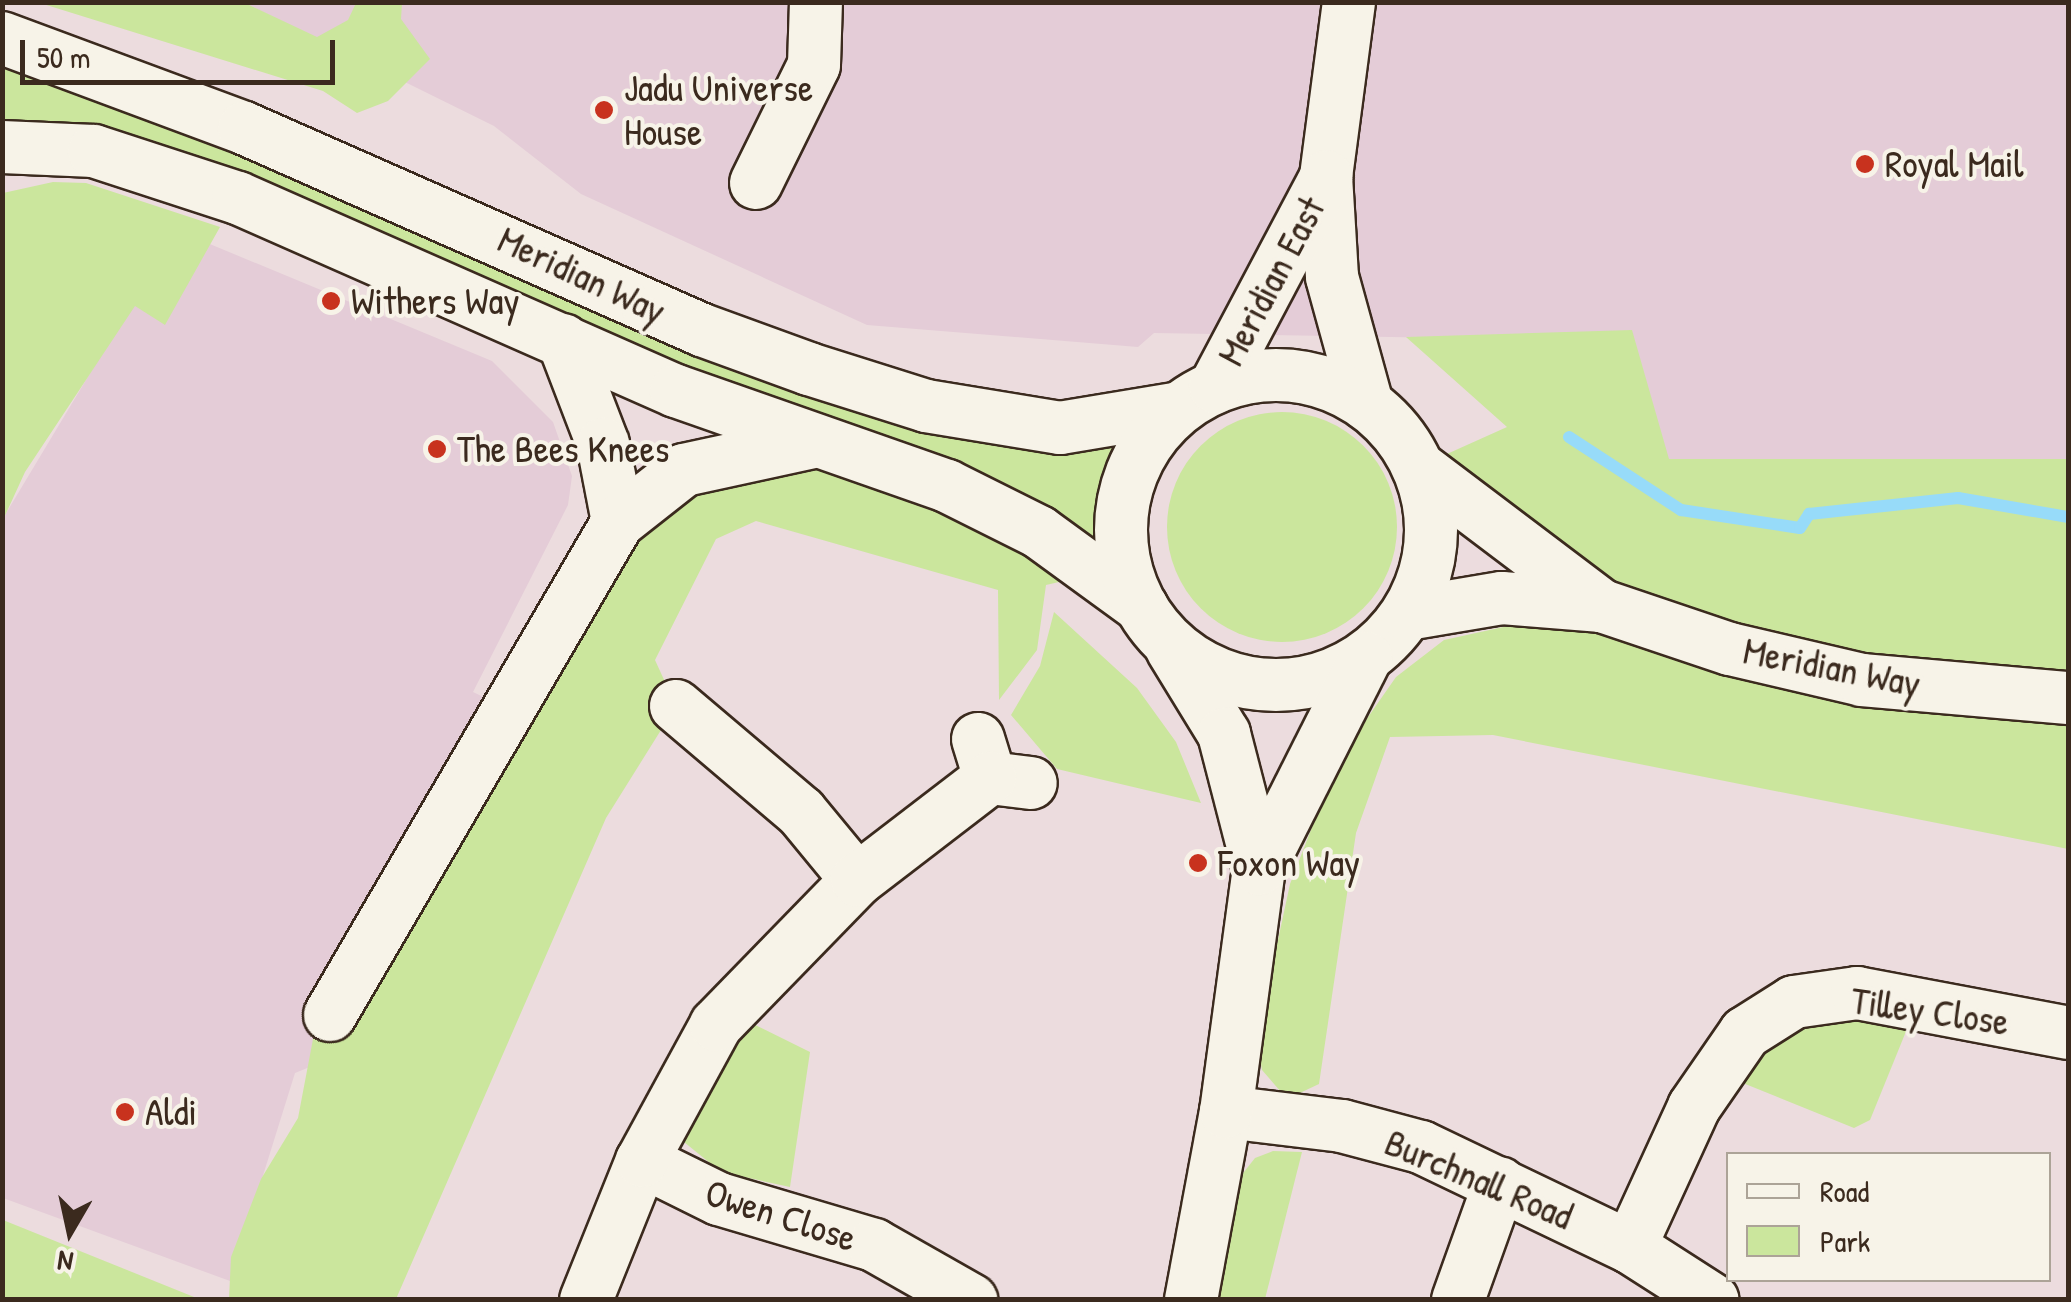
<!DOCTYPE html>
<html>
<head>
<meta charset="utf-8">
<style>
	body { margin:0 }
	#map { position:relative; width:2071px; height:1302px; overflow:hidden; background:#ecdcde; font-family:"Patrick Hand",sans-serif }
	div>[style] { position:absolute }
	.built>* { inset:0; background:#e4ccd7 }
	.green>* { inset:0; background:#cbe69d }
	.round { border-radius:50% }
	.stream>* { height:12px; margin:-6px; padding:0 6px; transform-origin:6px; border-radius:6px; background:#97dbf9 }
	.roads { filter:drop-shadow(2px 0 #3b2a1e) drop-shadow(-2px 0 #3b2a1e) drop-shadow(0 2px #3b2a1e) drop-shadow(0 -2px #3b2a1e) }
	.minor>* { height:52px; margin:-26px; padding:0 26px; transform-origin:26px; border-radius:26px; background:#f7f3e8 }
	.minor>.ring { margin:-26px; padding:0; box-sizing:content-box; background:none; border:52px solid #f7f3e8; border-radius:50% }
	.dots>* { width:28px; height:28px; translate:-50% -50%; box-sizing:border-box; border:5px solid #f7f3e8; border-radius:50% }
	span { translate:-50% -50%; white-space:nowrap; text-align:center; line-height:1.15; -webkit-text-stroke:8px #f7f3e8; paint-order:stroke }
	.poi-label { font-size:38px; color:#3b2a1e }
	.left { translate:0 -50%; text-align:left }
	.street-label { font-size:38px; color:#3b2a1e }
	.frame { position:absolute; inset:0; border:5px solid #3b2a1e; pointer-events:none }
	.legend { position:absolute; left:1726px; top:1152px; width:325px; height:130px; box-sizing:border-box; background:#f7f3e8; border:2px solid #aca397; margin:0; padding:12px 18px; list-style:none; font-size:30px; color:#3b2a1e }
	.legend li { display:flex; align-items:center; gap:20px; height:50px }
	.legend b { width:50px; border:2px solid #aca397 }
	.north { position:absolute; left:20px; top:1182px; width:100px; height:100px; -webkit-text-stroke:8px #f7f3e8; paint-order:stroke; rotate:189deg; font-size:28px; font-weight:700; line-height:40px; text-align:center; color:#3b2a1e }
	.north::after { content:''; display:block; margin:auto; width:35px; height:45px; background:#3b2a1e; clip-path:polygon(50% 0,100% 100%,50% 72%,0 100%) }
	.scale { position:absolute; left:20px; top:40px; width:315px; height:45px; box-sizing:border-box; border:5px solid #3b2a1e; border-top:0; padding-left:12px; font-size:30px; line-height:35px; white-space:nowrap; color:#3b2a1e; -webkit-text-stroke:8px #f7f3e8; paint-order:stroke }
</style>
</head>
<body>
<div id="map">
	<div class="built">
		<div style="clip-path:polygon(245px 3px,2068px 3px,2068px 461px,1668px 459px,1633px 341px,1154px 333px,1138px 347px,867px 325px,581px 194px,494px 126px)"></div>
		<div style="clip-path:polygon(176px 230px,492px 361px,553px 422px,572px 476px,568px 505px,473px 692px,540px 724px,349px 1051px,295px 1073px,230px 1281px,3px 1198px,2px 520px)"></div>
	</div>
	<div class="green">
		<div style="clip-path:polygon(40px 3px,245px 3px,317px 37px,348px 20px,356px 3px,402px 3px,401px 19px,430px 59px,388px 101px,357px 113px,323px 91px)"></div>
		<div style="clip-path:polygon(3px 38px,702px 330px,1157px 431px,1139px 456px,1121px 516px,1122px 548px,1142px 607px,1098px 573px,1046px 585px,1037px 650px,999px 700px,998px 590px,756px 521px,716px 539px,655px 660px,676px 706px,606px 818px,396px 1299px,229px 1299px,231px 1257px,261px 1179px,298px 1118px,317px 1018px,616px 514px,812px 443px,418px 272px,3px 147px)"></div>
		<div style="clip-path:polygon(53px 182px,86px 183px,220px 227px,165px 325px,135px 306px,25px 472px,3px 520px,3px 193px)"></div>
		<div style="clip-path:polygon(1632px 330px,1669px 459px,2068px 459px,2068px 849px,1493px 735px,1390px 737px,1356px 833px,1319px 1084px,1287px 1099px,1262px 1070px,1257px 1038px,1290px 884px,1338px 760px,1396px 677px,1444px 640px,1599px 606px,1418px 467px,1507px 427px,1406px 337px)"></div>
		<div class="round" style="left:1167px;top:412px;width:230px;height:230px"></div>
		<div style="clip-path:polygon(1054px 612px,1137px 688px,1176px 742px,1201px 803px,1057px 769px,1011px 715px,1040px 666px)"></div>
		<div style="clip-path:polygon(1794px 1002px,1907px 1029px,1870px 1120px,1854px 1128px,1718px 1073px)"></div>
		<div style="clip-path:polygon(743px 1019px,810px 1052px,790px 1187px,721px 1172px,684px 1142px,682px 1131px)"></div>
		<div style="clip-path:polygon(1273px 1151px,1302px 1152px,1265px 1299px,1212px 1300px,1236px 1182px,1255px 1158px)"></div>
		<div style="clip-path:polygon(2px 1220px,3px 1220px,199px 1299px,3px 1299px)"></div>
	</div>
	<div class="stream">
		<div style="left:1569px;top:437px;width:134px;rotate:33.1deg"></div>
		<div style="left:1681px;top:510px;width:120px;rotate:8.6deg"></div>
		<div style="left:1800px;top:528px;width:17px;rotate:-57deg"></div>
		<div style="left:1809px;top:514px;width:150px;rotate:-6.1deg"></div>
		<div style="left:1958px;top:498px;width:112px;rotate:9.8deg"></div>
	</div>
	<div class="roads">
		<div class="minor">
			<div style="left:1349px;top:2px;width:176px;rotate:97.5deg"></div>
			<div style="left:1326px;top:176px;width:101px;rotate:86.6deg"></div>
			<div style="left:1332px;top:277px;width:132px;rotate:74.6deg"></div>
			<div style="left:2px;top:38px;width:258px;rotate:20.4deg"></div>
			<div style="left:244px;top:128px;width:501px;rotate:23.8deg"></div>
			<div style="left:702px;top:330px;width:114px;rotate:20deg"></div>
			<div style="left:809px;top:369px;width:123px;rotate:17.5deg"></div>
			<div style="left:926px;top:406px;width:136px;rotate:9.3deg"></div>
			<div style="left:1060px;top:428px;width:121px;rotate:-9.5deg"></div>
			<div style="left:2px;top:147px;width:92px;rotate:2.5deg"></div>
			<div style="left:94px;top:151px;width:151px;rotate:18.1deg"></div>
			<div style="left:238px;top:198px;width:479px;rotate:23.8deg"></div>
			<div style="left:676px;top:391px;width:287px;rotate:19.3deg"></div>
			<div style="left:947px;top:486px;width:103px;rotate:26.6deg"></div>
			<div style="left:1039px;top:532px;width:127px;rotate:36.1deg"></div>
			<div style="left:756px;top:183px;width:131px;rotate:-63.8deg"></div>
			<div style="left:814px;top:65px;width:63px;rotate:-88.2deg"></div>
			<div style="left:563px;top:340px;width:111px;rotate:69deg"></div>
			<div style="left:603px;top:444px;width:79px;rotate:79.1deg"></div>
			<div class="ring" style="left:1121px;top:375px;width:258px;height:258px"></div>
			<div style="left:1215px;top:387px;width:238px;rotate:-62.1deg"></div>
			<div style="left:1418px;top:467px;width:231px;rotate:37.1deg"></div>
			<div style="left:1407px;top:614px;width:96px;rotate:-9.6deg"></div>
			<div style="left:1502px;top:598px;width:100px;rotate:4.6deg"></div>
			<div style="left:1602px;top:606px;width:135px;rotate:18.6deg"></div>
			<div style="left:1730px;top:649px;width:136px;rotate:13.2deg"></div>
			<div style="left:1862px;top:680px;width:207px;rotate:5deg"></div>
			<div style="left:1172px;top:649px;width:100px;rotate:58.5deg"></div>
			<div style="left:1224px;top:734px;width:139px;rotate:75.5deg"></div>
			<div style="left:676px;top:706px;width:164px;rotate:40.3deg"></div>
			<div style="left:801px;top:812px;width:88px;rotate:50.5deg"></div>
			<div style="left:978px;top:739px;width:41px;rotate:72.9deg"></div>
			<div style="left:990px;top:778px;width:41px;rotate:7deg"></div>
			<div style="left:330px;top:1015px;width:571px;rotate:-59.71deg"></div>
			<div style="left:618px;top:522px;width:84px;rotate:-38.2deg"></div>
			<div style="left:684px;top:470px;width:133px;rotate:-12.2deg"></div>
			<div style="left:1226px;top:1112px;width:117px;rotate:6.9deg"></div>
			<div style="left:1342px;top:1126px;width:82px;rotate:14.9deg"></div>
			<div style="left:1421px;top:1147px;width:232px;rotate:25.6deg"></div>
			<div style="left:1630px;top:1247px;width:98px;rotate:32.6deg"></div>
			<div style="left:642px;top:1161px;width:86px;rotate:26.3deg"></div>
			<div style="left:719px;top:1199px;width:162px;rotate:16.5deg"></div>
			<div style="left:874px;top:1245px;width:112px;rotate:29.6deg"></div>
			<div style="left:1630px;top:1247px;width:154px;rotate:-65.4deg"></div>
			<div style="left:1694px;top:1107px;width:90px;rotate:-55.4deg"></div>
			<div style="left:1745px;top:1033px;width:58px;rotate:-32.3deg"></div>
			<div style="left:1794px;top:1002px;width:64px;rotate:-8.1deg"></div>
			<div style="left:1857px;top:993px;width:215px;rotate:10.7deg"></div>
			<div style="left:586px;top:1300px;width:150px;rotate:-68.1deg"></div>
			<div style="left:642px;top:1161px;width:155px;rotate:-61.4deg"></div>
			<div style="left:716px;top:1025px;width:202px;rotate:-45.8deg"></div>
			<div style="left:857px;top:880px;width:168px;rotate:-37.5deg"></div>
			<div style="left:1191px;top:1300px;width:191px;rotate:-79.5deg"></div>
			<div style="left:1226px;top:1112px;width:245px;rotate:-82.3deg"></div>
			<div style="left:1259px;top:869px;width:237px;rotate:-63.2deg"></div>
			<div style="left:1458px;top:1300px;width:124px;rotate:-70.3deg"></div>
		</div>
	</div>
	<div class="dots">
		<div style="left:604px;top:110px;background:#c8321e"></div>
		<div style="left:1865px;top:164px;background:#c8321e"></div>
		<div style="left:331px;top:301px;background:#c8321e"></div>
		<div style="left:437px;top:449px;background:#c8321e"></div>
		<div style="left:1198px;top:863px;background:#c8321e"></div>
		<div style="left:125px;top:1112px;background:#c8321e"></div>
	</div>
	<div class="poi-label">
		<span class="left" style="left:624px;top:110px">Jadu Universe<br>House</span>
		<span class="left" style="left:1885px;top:164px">Royal Mail</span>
		<span class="left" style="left:351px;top:301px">Withers Way</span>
		<span class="left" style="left:457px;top:449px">The Bees Knees</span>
		<span class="left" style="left:1218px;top:863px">Foxon Way</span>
		<span class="left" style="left:145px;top:1112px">Aldi</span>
	</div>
	<div class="street-label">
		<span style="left:582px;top:275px;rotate:25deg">Meridian Way</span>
		<span style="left:1271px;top:281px;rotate:-62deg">Meridian East</span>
		<span style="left:1832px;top:667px;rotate:11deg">Meridian Way</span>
		<span style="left:1930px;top:1011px;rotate:8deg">Tilley Close</span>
		<span style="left:1479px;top:1179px;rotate:23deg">Burchnall Road</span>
		<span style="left:781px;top:1215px;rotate:18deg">Owen Close</span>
	</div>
	<div class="frame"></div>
	<ul class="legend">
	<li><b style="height:12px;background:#f7f3e8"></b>Road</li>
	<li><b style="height:28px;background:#cbe69d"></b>Park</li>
	</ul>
	<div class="north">N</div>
	<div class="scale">50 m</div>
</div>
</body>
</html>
